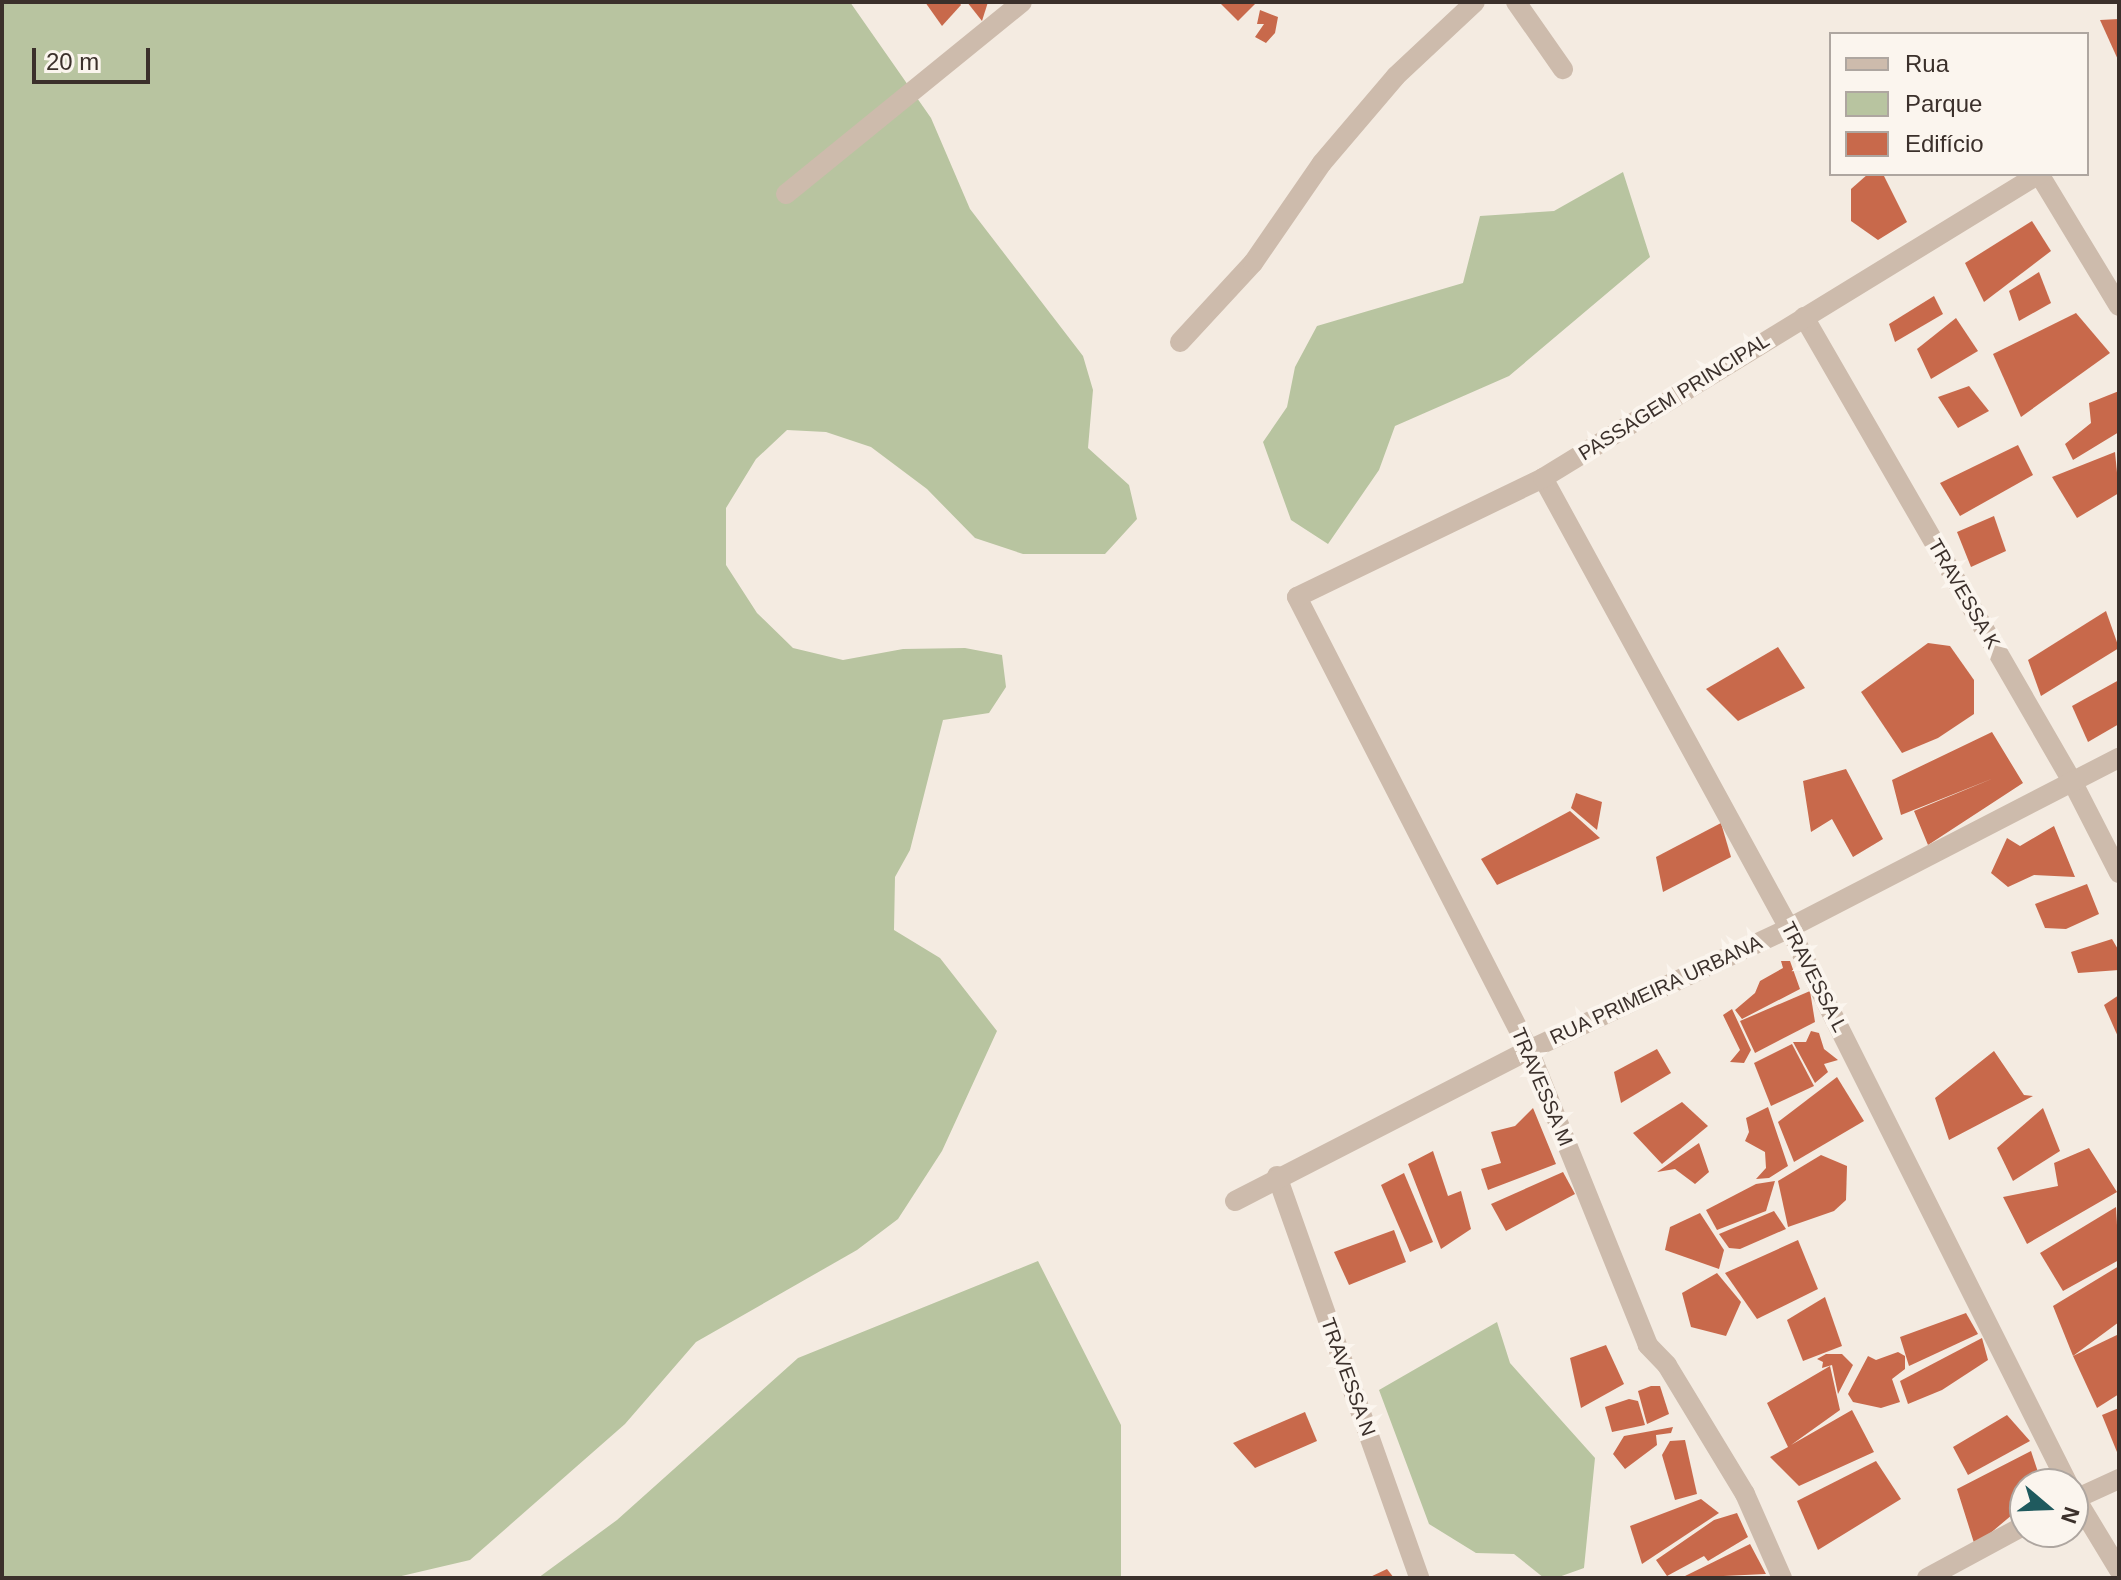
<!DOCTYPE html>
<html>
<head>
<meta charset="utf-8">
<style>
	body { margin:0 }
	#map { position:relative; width:2121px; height:1580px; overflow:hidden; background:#f4ebe1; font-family:Helvetica,sans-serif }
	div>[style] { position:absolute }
	.green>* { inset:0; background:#b8c4a0 }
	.building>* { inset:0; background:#c8694b }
	.minor>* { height:20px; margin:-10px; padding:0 10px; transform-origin:10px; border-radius:10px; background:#cdbbac }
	span { translate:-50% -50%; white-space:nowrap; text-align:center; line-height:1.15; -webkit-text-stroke:8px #fbf5ee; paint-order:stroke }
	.street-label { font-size:20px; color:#3b302b }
	.frame { position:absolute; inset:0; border:4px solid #3b302b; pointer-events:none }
	.legend { position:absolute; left:1829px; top:32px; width:260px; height:144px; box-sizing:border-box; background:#fbf5ee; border:2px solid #aea6a0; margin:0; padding:10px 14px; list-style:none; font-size:24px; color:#3b302b }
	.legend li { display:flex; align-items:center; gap:16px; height:40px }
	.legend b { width:40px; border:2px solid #aea6a0 }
	.north { position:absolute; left:2009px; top:1468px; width:80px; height:80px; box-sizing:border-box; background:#fbf5ee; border:2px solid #aea6a0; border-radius:50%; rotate:109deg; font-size:22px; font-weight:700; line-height:32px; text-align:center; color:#3b302b }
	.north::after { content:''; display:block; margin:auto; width:28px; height:36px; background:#1f5a5e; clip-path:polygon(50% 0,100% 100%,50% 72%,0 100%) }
	.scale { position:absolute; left:32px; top:48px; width:118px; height:36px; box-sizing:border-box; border:4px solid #3b302b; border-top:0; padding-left:10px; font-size:24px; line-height:28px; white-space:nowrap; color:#3b302b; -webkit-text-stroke:6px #fbf5ee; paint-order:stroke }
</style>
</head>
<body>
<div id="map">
	<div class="green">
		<div style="clip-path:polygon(2px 2px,850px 2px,931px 118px,970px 209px,1083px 356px,1093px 390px,1088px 448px,1129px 485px,1137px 519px,1105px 554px,1023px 554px,975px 538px,927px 489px,871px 447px,826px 432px,787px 430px,756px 459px,726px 508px,726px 565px,757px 613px,793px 648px,843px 660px,903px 649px,965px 648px,1002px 655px,1006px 687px,989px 713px,943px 720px,910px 850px,895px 877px,894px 930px,940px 958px,997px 1031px,942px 1151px,898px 1219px,857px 1250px,696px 1342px,625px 1424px,470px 1560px,393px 1578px,2px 1578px)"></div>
		<div style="clip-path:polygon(1623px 172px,1650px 257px,1509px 376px,1395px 426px,1379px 470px,1328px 544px,1291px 520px,1263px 442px,1287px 407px,1295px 367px,1317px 326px,1463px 283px,1480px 216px,1554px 211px)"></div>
		<div style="clip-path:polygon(1038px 1261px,1121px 1425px,1121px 1578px,538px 1578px,617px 1520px,798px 1358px)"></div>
		<div style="clip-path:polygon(1497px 1322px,1510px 1363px,1595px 1458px,1584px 1568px,1556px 1578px,1544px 1578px,1514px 1554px,1476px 1553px,1429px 1524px,1379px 1390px)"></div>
	</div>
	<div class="building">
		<div style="clip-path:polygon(925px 2px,959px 2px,961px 5px,942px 26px)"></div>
		<div style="clip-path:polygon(967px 2px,988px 2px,982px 21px)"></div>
		<div style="clip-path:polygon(1219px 2px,1257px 2px,1238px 21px)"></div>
		<div style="clip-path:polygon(1260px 10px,1278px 17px,1275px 33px,1266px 43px,1255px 37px,1264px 24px,1257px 24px)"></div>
		<div style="clip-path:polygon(2119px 19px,2119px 62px,2100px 20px)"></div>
		<div style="clip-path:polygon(1868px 174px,1883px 174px,1907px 222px,1878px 240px,1851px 221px,1851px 189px)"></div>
		<div style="clip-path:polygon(2032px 221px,2051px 251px,1984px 302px,1965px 263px)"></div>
		<div style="clip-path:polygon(2039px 272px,2051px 303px,2019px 321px,2009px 291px)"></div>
		<div style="clip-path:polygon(1934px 296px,1943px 314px,1895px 342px,1889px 324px)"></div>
		<div style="clip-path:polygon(2076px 313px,2110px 353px,2021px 417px,1993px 354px)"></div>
		<div style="clip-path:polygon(1956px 318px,1978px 351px,1931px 379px,1917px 349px)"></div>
		<div style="clip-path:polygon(1969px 386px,1989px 411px,1958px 428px,1938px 397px)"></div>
		<div style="clip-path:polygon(2119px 391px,2119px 432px,2073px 460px,2065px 444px,2091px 423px,2089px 403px)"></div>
		<div style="clip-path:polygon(2018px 445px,2033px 475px,1960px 516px,1940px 483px)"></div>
		<div style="clip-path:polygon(2115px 452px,2119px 493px,2077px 518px,2052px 477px)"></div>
		<div style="clip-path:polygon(1994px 516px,2006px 551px,1971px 567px,1957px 532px)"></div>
		<div style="clip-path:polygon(2106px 611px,2119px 648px,2041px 696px,2028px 660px)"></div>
		<div style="clip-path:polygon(1928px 643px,1950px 646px,1974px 680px,1974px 714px,1938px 738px,1902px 753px,1861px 692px)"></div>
		<div style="clip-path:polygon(1778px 647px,1805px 688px,1738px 721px,1706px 689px)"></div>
		<div style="clip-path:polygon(2119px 680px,2119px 724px,2088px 742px,2072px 706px)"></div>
		<div style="clip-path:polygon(1992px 732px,2023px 783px,1928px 845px,1914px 811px,1994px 778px,1901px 815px,1892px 780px)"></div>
		<div style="clip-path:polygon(1846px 769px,1883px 839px,1853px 857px,1832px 819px,1811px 832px,1803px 781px)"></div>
		<div style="clip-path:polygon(1576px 793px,1602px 802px,1597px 830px,1571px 808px)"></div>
		<div style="clip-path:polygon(1570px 811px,1600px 838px,1497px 885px,1481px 859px)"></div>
		<div style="clip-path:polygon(1721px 823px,1731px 857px,1663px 892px,1656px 857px)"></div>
		<div style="clip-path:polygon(2054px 826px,2075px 877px,2034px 875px,2008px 887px,1991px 873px,2007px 838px,2020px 846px)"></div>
		<div style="clip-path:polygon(2087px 884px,2099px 914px,2066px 929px,2045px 928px,2035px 904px)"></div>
		<div style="clip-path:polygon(2112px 939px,2119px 951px,2119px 970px,2078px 973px,2071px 952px)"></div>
		<div style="clip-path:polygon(1781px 961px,1790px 961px,1800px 989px,1742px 1019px,1735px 1010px,1755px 993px,1760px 981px,1783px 968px)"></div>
		<div style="clip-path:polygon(1810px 991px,1815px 1022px,1755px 1053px,1740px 1021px)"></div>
		<div style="clip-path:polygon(2119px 995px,2119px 1039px,2104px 1005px)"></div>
		<div style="clip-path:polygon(1732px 1009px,1751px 1050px,1744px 1063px,1730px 1062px,1740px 1050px,1723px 1015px)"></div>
		<div style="clip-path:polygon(1811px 1031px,1819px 1033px,1824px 1049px,1838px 1060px,1824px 1064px,1828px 1072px,1815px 1083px,1793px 1042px,1806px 1042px)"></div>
		<div style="clip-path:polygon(1792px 1044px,1814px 1086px,1771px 1106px,1754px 1063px)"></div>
		<div style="clip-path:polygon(1657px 1049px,1671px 1073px,1621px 1103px,1614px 1072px)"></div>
		<div style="clip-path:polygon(1994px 1051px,2024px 1095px,2033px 1096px,1949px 1140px,1935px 1098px)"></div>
		<div style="clip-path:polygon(1837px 1077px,1864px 1121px,1794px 1162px,1778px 1122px)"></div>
		<div style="clip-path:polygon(1682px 1102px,1708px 1126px,1662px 1164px,1633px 1133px)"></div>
		<div style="clip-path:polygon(1768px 1107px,1788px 1166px,1769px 1178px,1756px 1179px,1766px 1168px,1765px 1152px,1745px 1141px,1749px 1132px,1746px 1118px)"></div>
		<div style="clip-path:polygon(1533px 1108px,1556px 1164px,1488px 1190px,1481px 1169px,1501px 1163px,1491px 1132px,1515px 1126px)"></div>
		<div style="clip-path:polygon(2043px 1108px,2060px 1151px,2013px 1181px,1997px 1148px)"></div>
		<div style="clip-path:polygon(1699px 1143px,1709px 1172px,1695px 1184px,1675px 1169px,1657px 1172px)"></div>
		<div style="clip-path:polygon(2089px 1148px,2117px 1192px,2027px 1244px,2003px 1197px,2058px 1186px,2054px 1163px)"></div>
		<div style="clip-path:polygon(1433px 1151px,1448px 1196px,1461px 1191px,1471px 1229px,1441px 1249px,1408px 1164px)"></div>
		<div style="clip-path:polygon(1821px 1155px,1847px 1166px,1846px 1200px,1834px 1211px,1788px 1227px,1778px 1181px)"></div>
		<div style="clip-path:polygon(1563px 1172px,1575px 1194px,1506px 1231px,1491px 1204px)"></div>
		<div style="clip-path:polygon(1404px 1173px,1433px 1242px,1410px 1252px,1381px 1185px)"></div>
		<div style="clip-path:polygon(1775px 1181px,1766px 1211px,1717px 1230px,1706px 1210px,1756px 1184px)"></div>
		<div style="clip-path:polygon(2116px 1207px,2119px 1260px,2063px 1291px,2040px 1253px)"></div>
		<div style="clip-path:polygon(1774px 1211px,1786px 1229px,1740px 1249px,1729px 1248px,1719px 1234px)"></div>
		<div style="clip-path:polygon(1700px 1213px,1724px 1250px,1719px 1269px,1665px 1250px,1670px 1227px)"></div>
		<div style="clip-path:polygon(1394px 1230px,1406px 1262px,1349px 1285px,1334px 1252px)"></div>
		<div style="clip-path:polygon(1798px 1240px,1818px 1289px,1757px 1319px,1725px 1273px)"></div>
		<div style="clip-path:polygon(2119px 1266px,2119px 1322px,2073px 1356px,2053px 1306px)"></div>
		<div style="clip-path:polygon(1717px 1273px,1741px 1302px,1726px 1336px,1691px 1327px,1682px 1293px)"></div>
		<div style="clip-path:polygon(1825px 1297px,1842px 1346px,1803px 1361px,1787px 1320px)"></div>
		<div style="clip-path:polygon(1966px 1313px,1978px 1334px,1909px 1366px,1900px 1337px)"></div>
		<div style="clip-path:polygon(2119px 1334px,2119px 1394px,2097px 1408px,2073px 1356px)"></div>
		<div style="clip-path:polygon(1982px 1338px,1988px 1360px,1942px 1390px,1908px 1404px,1900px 1381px)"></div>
		<div style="clip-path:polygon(1606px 1345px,1624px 1384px,1581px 1408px,1570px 1358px)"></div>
		<div style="clip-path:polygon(1898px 1352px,1905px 1356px,1905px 1369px,1892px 1379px,1900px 1402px,1881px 1408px,1853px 1402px,1848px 1394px,1868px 1356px,1876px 1360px)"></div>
		<div style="clip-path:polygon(1826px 1354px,1842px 1354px,1853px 1365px,1838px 1394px,1832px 1365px,1822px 1368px,1823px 1362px,1817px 1359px)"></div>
		<div style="clip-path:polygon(1830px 1366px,1840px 1410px,1791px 1445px,1852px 1410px,1874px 1452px,1799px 1486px,1770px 1457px,1788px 1447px,1767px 1403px)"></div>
		<div style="clip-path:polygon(1651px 1386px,1660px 1386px,1669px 1414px,1647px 1424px,1638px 1391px)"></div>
		<div style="clip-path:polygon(1629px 1399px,1638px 1401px,1645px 1425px,1612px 1432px,1605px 1407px)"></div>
		<div style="clip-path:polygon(2119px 1408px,2119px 1457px,2102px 1415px)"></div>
		<div style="clip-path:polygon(1305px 1412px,1317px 1441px,1255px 1468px,1233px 1443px)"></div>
		<div style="clip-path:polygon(2007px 1415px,2030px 1441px,1968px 1475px,1953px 1447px)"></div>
		<div style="clip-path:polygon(1673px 1427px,1671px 1433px,1656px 1435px,1657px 1445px,1625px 1469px,1613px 1454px,1624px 1436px)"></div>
		<div style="clip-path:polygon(1685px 1440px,1697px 1494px,1675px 1500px,1662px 1455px,1670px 1441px)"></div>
		<div style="clip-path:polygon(2031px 1451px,2042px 1484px,2025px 1484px,2025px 1504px,1975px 1546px,1957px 1489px)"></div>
		<div style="clip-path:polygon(1876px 1461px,1901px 1499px,1818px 1550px,1797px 1501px)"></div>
		<div style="clip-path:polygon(1701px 1499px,1719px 1513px,1642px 1564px,1630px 1526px)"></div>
		<div style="clip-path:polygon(1737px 1513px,1748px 1537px,1708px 1561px,1704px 1556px,1667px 1576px,1656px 1560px,1714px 1520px)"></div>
		<div style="clip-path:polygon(1750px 1544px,1766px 1574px,1681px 1578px)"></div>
		<div style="clip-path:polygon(1387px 1569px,1394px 1578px,1368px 1578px)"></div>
	</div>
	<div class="minor">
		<div style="left:1516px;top:2px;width:82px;rotate:55deg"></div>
		<div style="left:2039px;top:174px;width:154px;rotate:58.8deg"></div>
		<div style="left:786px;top:194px;width:304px;rotate:-39.1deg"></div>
		<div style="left:1804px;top:317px;width:538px;rotate:60deg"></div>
		<div style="left:2073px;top:783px;width:101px;rotate:62.9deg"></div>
		<div style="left:1180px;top:342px;width:108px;rotate:-47.3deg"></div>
		<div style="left:1253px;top:263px;width:121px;rotate:-55.4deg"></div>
		<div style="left:1322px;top:163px;width:114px;rotate:-49.6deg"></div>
		<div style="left:1396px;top:76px;width:108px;rotate:-43.1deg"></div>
		<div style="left:1543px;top:478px;width:513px;rotate:61.34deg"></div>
		<div style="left:1789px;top:928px;width:622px;rotate:63.35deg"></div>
		<div style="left:1277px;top:1176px;width:426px;rotate:70.5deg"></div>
		<div style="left:1235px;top:1201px;width:331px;rotate:-27.2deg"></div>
		<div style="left:1529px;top:1050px;width:287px;rotate:-25.1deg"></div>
		<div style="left:1789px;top:928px;width:371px;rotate:-27.3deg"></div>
		<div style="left:2073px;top:1494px;width:89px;rotate:58.8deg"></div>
		<div style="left:2073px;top:1500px;width:51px;rotate:-24.5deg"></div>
		<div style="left:1782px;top:1578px;width:92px;rotate:-113.8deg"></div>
		<div style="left:1745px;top:1494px;width:151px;rotate:-121.2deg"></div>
		<div style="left:1667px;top:1365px;width:28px;rotate:-134deg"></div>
		<div style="left:1648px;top:1345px;width:318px;rotate:-112deg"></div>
		<div style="left:1529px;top:1050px;width:509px;rotate:-117.12deg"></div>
		<div style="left:1297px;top:597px;width:273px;rotate:-25.8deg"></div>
		<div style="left:1543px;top:478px;width:582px;rotate:-31.5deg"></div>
		<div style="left:1927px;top:1578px;width:111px;rotate:-28.4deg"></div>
	</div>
	<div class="street-label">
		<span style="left:1674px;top:397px;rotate:-32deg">PASSAGEM PRINCIPAL</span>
		<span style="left:1964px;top:594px;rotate:60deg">TRAVESSA K</span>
		<span style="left:1814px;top:977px;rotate:63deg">TRAVESSA L</span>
		<span style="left:1656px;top:990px;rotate:-25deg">RUA PRIMEIRA URBANA</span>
		<span style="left:1542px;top:1087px;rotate:67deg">TRAVESSA M</span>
		<span style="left:1348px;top:1377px;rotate:70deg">TRAVESSA N</span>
	</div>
	<div class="frame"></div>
	<ul class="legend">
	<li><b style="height:10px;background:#cdbbac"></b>Rua</li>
	<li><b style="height:22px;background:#b8c4a0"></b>Parque</li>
	<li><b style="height:22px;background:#c8694b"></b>Edifício</li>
	</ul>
	<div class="north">N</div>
	<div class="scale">20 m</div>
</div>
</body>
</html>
